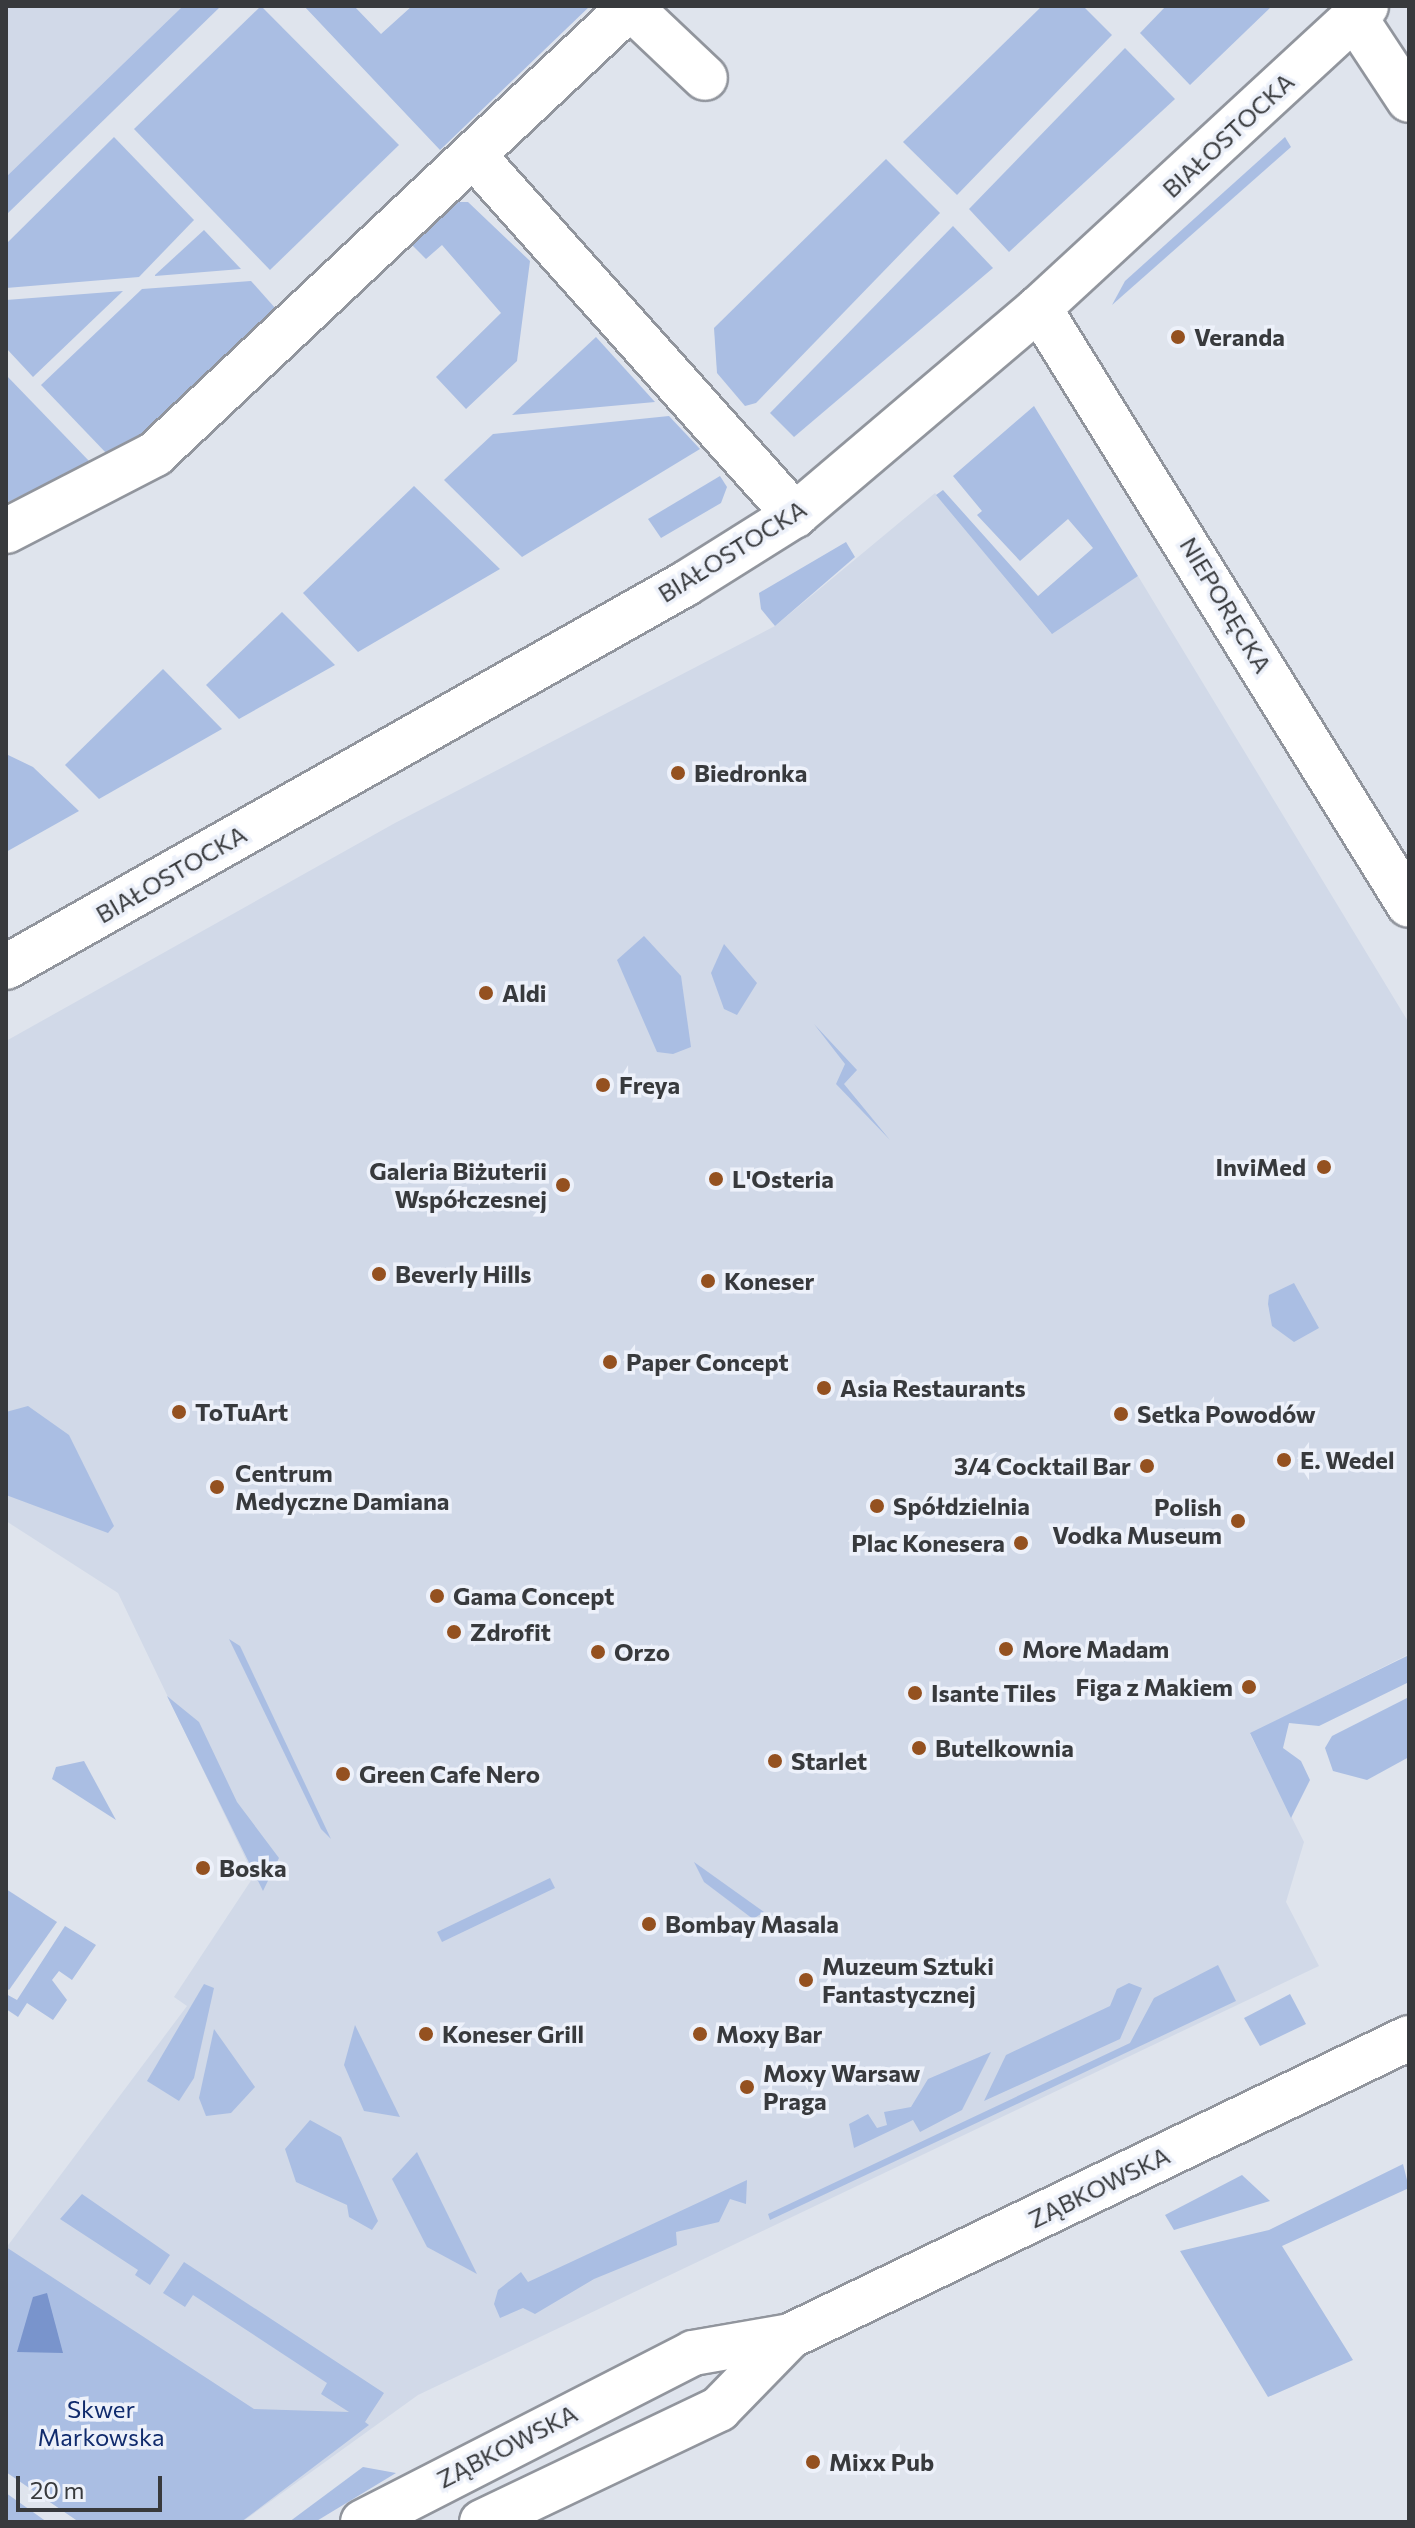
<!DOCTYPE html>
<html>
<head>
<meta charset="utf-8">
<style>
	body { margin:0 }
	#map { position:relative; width:1415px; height:2528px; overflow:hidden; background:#dfe4ed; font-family:Commissioner,sans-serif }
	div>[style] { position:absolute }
	.built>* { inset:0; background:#d1d9e8 }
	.green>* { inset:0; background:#aabee3 }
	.water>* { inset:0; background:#7994cc }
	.roads { filter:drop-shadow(2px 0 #91959d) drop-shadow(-2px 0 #91959d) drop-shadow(0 2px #91959d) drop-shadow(0 -2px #91959d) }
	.minor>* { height:44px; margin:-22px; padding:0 22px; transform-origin:22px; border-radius:22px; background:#fff }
	.tertiary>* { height:44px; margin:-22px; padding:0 22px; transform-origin:22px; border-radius:22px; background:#fff }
	.dots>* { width:22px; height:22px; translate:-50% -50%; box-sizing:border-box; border:4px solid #edf1fa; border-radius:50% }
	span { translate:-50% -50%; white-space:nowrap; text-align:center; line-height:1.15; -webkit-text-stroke:7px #edf1fa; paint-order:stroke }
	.street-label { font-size:24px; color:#383a3d }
	.poi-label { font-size:24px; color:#383a3d; font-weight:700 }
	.left { translate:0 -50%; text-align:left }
	.right { translate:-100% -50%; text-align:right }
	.park-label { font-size:24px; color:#102b6d }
	.frame { position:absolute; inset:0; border:8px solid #383a3d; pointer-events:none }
	.scale { position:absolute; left:16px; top:2476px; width:146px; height:36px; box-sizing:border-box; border:4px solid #383a3d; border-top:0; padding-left:10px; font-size:24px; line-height:28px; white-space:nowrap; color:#383a3d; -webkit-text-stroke:6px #edf1fa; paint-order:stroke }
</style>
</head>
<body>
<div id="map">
	<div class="built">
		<div style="clip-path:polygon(6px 6px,183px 6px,6px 177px)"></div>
		<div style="clip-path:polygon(935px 493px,1051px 633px,1138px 576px,1409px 1023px,1409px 1654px,1250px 1734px,1304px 1842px,1286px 1902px,1319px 1966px,418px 2395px,242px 2522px,79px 2522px,6px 2472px,6px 2248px,187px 2006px,174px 1997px,254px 1876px,118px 1593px,6px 1521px,6px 1041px,395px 823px,775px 626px)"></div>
	</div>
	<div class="green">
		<div style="clip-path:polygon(183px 6px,221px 6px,6px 215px,6px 177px)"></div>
		<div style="clip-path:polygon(261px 6px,399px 145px,270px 270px,134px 129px)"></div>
		<div style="clip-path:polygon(304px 6px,354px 6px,381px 34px,412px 6px,590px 6px,440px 150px)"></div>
		<div style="clip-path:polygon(1042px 6px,1083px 6px,1112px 35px,957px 195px,903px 142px)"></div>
		<div style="clip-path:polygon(1166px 6px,1272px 6px,1190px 85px,1140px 33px)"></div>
		<div style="clip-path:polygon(1125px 48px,1175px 99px,1009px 252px,969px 209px)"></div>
		<div style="clip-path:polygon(114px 137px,194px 220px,139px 277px,6px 288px,6px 244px)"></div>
		<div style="clip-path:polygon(1285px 137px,1291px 147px,1112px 305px,1125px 281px)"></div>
		<div style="clip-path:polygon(886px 159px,940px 213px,756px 403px,745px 406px,717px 373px,714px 328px)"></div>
		<div style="clip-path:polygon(448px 202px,468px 202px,530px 261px,517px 361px,466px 409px,436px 377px,501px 313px,442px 245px,426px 259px,407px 240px)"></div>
		<div style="clip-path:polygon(953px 226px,993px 268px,794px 437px,770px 413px)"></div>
		<div style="clip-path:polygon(204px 230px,241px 269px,155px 276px,155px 275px)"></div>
		<div style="clip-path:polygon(251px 281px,276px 309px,139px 438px,108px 455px,41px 385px,142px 289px)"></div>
		<div style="clip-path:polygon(123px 291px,33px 377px,6px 348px,6px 300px)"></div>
		<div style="clip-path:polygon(596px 337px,655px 402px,512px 415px)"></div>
		<div style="clip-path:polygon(6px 375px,90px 462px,6px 503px)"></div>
		<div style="clip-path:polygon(1034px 406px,1138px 576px,1052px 634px,936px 495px,943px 490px,1038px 596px,1093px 548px,1068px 519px,1020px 561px,977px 515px,982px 511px,953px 476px)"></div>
		<div style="clip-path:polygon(669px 416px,700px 449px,522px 557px,444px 480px,493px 434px)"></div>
		<div style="clip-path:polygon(720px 476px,727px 487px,721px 503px,661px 538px,648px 519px)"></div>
		<div style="clip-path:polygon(414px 486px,500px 569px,358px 652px,303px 593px)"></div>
		<div style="clip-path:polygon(846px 542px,855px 557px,775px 626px,761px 609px,759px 593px)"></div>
		<div style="clip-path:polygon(282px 612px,335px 665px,239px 719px,206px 685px)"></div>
		<div style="clip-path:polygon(163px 669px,222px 729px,99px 799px,65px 765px)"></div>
		<div style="clip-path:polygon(6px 754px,33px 767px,79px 811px,6px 852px)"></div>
		<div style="clip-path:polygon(644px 936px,681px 976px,691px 1047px,673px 1054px,657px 1052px,617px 960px)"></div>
		<div style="clip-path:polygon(724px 944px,757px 983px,737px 1015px,724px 1009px,711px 973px)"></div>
		<div style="clip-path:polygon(814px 1024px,857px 1070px,844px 1084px,890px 1140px,836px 1084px,845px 1064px)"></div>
		<div style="clip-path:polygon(1294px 1283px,1319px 1328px,1294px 1342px,1272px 1326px,1268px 1304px,1269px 1295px)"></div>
		<div style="clip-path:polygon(28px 1406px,69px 1435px,114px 1526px,108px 1533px,6px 1495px,6px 1412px)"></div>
		<div style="clip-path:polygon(229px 1639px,240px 1646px,331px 1839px,321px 1829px)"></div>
		<div style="clip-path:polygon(1409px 1655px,1409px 1682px,1319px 1726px,1289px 1723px,1283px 1748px,1301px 1761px,1310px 1780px,1291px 1818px,1250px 1733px)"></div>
		<div style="clip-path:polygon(167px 1696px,199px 1722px,237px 1802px,279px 1858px,263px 1891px)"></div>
		<div style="clip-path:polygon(1409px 1697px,1409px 1757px,1367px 1780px,1333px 1771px,1325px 1748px,1332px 1736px)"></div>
		<div style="clip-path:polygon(84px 1761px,116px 1820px,52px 1779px,56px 1767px)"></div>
		<div style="clip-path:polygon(694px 1862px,764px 1912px,753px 1919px,704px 1882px)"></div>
		<div style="clip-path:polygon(550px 1878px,555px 1888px,442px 1942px,437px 1932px)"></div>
		<div style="clip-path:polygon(6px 1889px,57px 1922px,9px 1990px,6px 1988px)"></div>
		<div style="clip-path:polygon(65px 1926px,96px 1945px,72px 1980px,59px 1971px,52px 1980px,67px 2000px,53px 2020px,27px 2003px,18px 2017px,6px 2009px,6px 1994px,17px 2000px)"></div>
		<div style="clip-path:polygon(1218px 1965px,1236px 2001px,770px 2220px,768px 2214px,1130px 2043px,1154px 1998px)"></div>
		<div style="clip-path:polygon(1129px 1983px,1142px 1988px,1120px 2039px,984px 2101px,1006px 2055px,1110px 2006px,1117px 1989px)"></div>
		<div style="clip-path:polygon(204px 1984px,214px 1988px,194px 2078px,179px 2101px,147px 2081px)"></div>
		<div style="clip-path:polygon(1290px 1994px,1306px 2024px,1260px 2046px,1244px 2018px)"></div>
		<div style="clip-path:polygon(355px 2025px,400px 2117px,364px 2111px,344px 2065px)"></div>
		<div style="clip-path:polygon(214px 2029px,255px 2087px,231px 2113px,206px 2116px,199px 2098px)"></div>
		<div style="clip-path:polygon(991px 2052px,962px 2110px,920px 2132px,913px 2120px,854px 2148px,849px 2124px,868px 2114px,877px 2128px,887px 2125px,884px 2112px,911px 2107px,928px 2079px)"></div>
		<div style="clip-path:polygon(310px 2120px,341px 2137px,378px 2221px,372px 2230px,349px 2217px,347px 2205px,296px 2182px,285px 2149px)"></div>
		<div style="clip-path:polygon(417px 2152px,477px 2274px,427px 2247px,392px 2179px)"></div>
		<div style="clip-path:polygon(1403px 2164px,1409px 2188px,1282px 2246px,1353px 2360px,1268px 2397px,1180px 2251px,1269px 2230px)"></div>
		<div style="clip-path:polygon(1242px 2175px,1270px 2201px,1174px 2230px,1165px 2215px)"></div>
		<div style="clip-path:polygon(747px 2180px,746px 2204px,730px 2199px,719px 2222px,676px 2232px,677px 2245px,594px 2279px,535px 2314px,523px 2308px,500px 2318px,494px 2304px,498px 2290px,521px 2272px,528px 2282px)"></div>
		<div style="clip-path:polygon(82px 2194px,170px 2255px,150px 2285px,135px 2275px,138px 2270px,60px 2219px)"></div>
		<div style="clip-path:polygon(6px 2247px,254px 2409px,349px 2412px,321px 2394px,327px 2383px,193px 2295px,185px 2307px,163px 2293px,184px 2262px,384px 2393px,365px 2422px,369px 2425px,241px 2522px,79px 2522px,6px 2472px)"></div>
		<div style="clip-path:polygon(363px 2467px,396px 2473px,315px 2522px,289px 2522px)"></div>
		<div style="clip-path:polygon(6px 2493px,47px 2522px,6px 2522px)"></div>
	</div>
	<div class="water">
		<div style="clip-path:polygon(47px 2293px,63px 2353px,17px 2352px,33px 2297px)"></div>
	</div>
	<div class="roads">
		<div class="minor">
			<div style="left:630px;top:7px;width:103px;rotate:43.4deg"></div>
			<div style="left:1355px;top:18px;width:98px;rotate:56.6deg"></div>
			<div style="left:474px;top:156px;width:482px;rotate:48.2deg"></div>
			<div style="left:1039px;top:308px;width:702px;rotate:58.21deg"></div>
			<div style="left:6px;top:531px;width:168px;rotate:-27.3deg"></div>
			<div style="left:155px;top:454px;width:654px;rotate:-43.26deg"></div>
			<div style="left:6px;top:967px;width:780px;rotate:-29.43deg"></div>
			<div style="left:685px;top:584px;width:130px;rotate:-32.1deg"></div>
			<div style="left:795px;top:515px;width:320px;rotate:-40.3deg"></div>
			<div style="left:1039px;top:308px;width:445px;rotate:-42.7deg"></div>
		</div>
		<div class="tertiary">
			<div style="left:363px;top:2522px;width:371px;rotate:-27.1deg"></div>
			<div style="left:693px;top:2353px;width:98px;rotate:-9.9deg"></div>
			<div style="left:790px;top:2336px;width:687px;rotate:-25.71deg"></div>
			<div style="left:482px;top:2522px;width:263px;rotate:-25.5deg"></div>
			<div style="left:719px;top:2409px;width:102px;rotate:-45.8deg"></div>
		</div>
	</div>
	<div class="dots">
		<div style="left:1178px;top:337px;background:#945120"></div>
		<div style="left:678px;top:773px;background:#945120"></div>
		<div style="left:486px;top:993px;background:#945120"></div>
		<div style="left:603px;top:1085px;background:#945120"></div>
		<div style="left:1324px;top:1167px;background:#945120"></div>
		<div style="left:716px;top:1179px;background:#945120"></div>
		<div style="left:563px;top:1185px;background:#945120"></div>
		<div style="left:379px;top:1274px;background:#945120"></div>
		<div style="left:708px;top:1281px;background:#945120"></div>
		<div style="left:610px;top:1362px;background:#945120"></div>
		<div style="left:824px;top:1388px;background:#945120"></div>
		<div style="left:179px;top:1412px;background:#945120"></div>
		<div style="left:1121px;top:1414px;background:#945120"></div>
		<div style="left:1284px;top:1460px;background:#945120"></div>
		<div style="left:1147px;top:1466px;background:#945120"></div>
		<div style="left:217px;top:1487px;background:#945120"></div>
		<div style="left:877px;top:1506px;background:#945120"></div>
		<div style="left:1238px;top:1521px;background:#945120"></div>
		<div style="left:1021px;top:1543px;background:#945120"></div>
		<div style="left:437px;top:1596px;background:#945120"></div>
		<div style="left:454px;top:1632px;background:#945120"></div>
		<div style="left:1006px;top:1649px;background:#945120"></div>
		<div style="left:598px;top:1652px;background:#945120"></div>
		<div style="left:1249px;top:1687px;background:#945120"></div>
		<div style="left:915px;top:1693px;background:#945120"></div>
		<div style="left:919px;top:1748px;background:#945120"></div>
		<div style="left:775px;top:1761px;background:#945120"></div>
		<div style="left:343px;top:1774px;background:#945120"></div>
		<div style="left:203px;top:1868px;background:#945120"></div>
		<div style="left:649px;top:1924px;background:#945120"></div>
		<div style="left:806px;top:1980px;background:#945120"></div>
		<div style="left:426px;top:2034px;background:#945120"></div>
		<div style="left:700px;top:2034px;background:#945120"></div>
		<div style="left:747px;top:2087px;background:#945120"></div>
		<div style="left:813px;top:2462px;background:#945120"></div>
	</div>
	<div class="street-label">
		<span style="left:1228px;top:135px;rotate:-43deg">BIAŁOSTOCKA</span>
		<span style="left:732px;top:551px;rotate:-32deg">BIAŁOSTOCKA</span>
		<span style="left:1226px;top:605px;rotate:59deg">NIEPORĘCKA</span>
		<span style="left:171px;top:874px;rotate:-30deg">BIAŁOSTOCKA</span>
		<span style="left:1099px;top:2187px;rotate:-26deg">ZĄBKOWSKA</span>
		<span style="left:507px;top:2446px;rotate:-27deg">ZĄBKOWSKA</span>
	</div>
	<div class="poi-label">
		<span class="left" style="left:1194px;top:337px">Veranda</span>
		<span class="left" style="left:694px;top:773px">Biedronka</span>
		<span class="left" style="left:502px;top:993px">Aldi</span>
		<span class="left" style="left:619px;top:1085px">Freya</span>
		<span class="right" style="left:1306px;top:1167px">InviMed</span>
		<span class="right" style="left:547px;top:1185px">Galeria Biżuterii<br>Współczesnej</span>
		<span class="left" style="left:732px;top:1179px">L'Osteria</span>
		<span class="left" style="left:395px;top:1274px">Beverly Hills</span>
		<span class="left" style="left:724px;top:1281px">Koneser</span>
		<span class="left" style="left:626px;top:1362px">Paper Concept</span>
		<span class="left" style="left:840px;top:1388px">Asia Restaurants</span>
		<span class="left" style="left:195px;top:1412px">ToTuArt</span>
		<span class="left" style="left:1137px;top:1414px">Setka Powodów</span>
		<span class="left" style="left:1300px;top:1460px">E. Wedel</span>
		<span class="right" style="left:1131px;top:1466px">3/4 Cocktail Bar</span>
		<span class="left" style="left:235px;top:1487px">Centrum<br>Medyczne Damiana</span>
		<span class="left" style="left:893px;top:1506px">Spółdzielnia</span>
		<span class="right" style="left:1222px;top:1521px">Polish<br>Vodka Museum</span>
		<span class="right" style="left:1005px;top:1543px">Plac Konesera</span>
		<span class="left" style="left:453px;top:1596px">Gama Concept</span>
		<span class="left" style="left:470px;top:1632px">Zdrofit</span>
		<span class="left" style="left:1022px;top:1649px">More Madam</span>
		<span class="left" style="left:614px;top:1652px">Orzo</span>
		<span class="right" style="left:1233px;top:1687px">Figa z Makiem</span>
		<span class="left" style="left:931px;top:1693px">Isante Tiles</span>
		<span class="left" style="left:935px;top:1748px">Butelkownia</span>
		<span class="left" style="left:791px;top:1761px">Starlet</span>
		<span class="left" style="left:359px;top:1774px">Green Cafe Nero</span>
		<span class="left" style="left:219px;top:1868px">Boska</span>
		<span class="left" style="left:665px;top:1924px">Bombay Masala</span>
		<span class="left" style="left:822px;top:1980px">Muzeum Sztuki<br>Fantastycznej</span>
		<span class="left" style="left:442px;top:2034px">Koneser Grill</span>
		<span class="left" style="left:716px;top:2034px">Moxy Bar</span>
		<span class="left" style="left:763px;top:2087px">Moxy Warsaw<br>Praga</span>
		<span class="left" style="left:829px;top:2462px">Mixx Pub</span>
	</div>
	<div class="park-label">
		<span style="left:101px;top:2423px">Skwer<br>Markowska</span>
	</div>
	<div class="frame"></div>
	<div class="scale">20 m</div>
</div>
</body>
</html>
